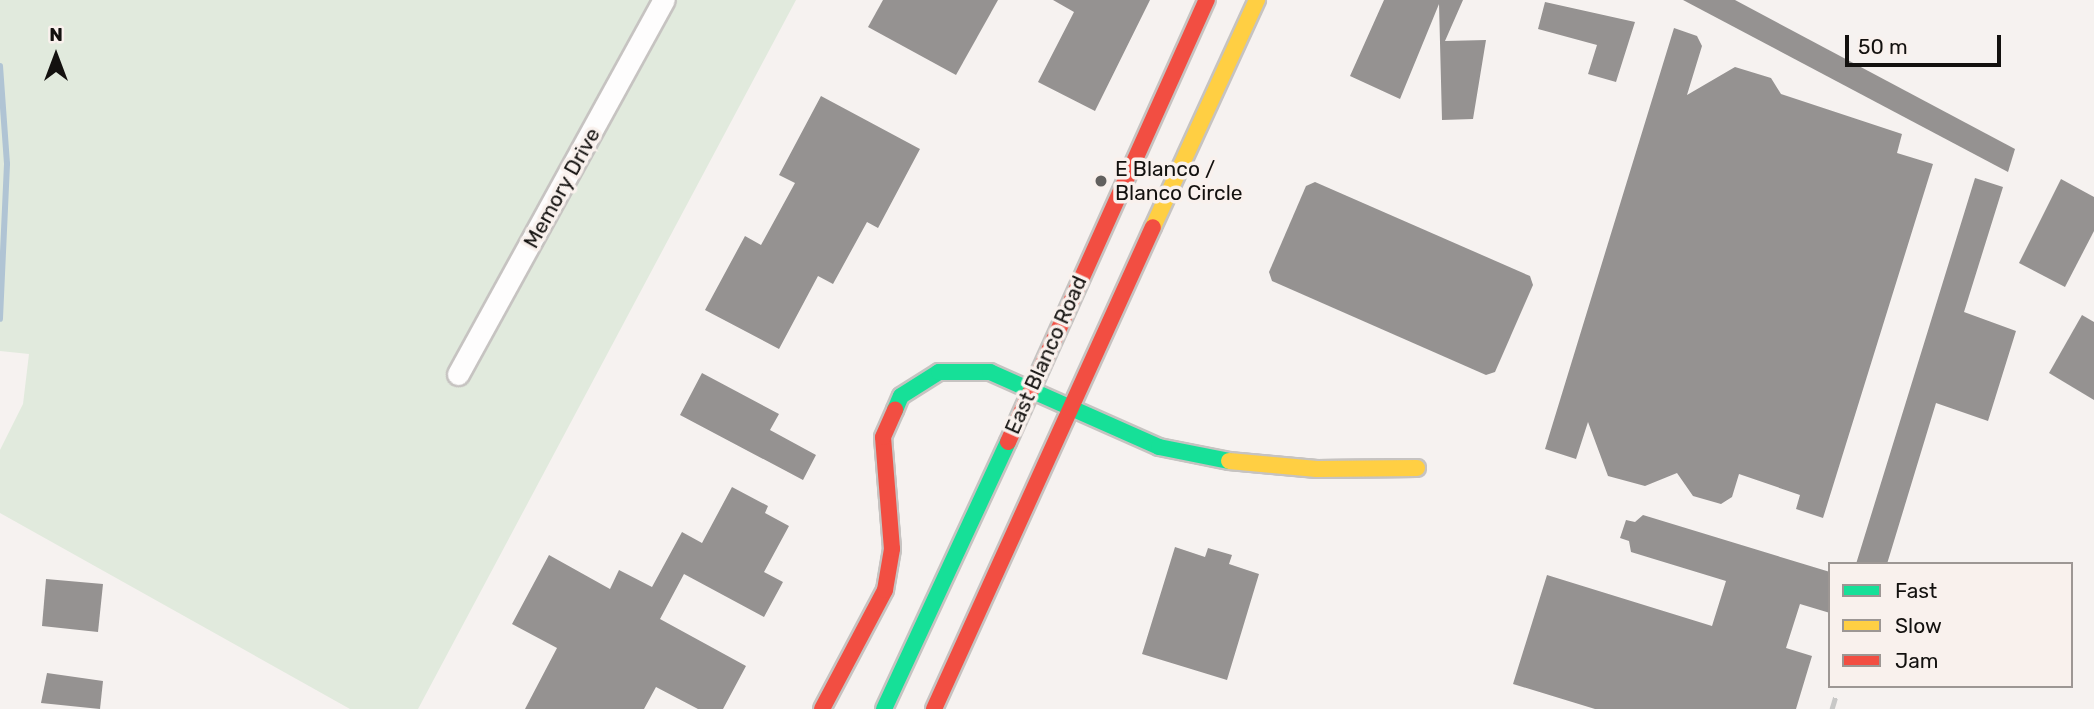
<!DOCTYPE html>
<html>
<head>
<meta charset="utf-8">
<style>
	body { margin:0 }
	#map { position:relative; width:2094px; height:709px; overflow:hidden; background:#f6f2f0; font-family:Rubik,sans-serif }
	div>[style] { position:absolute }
	.green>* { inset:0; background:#e1eadd }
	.stream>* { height:6px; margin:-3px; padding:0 3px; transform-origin:3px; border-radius:3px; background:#b0c4d4 }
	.building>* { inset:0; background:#959291 }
	.roads { filter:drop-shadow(2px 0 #c6c3c1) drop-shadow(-2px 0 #c6c3c1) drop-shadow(0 2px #c6c3c1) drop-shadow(0 -2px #c6c3c1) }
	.street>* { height:21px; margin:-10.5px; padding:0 10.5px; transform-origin:10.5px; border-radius:10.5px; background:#fefdfd }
	.fast>* { height:16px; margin:-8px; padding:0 8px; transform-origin:8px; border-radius:8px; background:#16e098 }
	.slow>* { height:16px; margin:-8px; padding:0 8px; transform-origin:8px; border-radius:8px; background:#ffcf43 }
	.jam>* { height:16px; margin:-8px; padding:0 8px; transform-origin:8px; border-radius:8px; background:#f24e42 }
	.rail>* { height:5px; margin-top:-2.5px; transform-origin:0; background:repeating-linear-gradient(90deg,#c8c8c7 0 12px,transparent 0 24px) }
	.dots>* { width:19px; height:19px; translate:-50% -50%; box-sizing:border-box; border:4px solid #f9f1ed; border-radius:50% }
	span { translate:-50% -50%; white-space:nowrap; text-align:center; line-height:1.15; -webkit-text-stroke:7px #f9f1ed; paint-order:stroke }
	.poi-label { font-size:21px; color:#13110f }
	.left { translate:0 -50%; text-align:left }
	.street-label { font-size:21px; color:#13110f }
	.legend { position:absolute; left:1828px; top:562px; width:245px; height:126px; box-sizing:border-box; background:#f9f1ed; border:2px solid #9d9794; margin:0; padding:9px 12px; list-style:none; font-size:21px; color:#13110f }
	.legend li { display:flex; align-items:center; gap:14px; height:35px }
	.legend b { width:35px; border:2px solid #9d9794 }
	.north { position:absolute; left:21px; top:21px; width:70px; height:70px; -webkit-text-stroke:5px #f9f1ed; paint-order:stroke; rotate:0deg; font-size:19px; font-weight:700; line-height:28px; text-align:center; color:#13110f }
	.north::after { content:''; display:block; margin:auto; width:24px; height:32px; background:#13110f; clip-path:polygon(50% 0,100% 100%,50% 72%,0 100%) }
	.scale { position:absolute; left:1845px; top:35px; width:156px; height:32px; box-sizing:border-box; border:4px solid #13110f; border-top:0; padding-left:9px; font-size:21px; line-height:24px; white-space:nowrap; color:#13110f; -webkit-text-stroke:5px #f9f1ed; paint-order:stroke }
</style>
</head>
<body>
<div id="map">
	<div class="green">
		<div style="clip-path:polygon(0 0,796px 0,418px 709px,350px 709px,0 513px,0 450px,23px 404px,29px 354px,0 351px)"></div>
	</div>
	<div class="stream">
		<div style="left:0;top:66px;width:98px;rotate:85.9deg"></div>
		<div style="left:7px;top:164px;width:155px;rotate:92.6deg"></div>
	</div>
	<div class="building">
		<div style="clip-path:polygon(883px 0,998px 0,956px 75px,868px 27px)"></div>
		<div style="clip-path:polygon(1053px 0,1150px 0,1095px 111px,1038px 82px,1074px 12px)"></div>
		<div style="clip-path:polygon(1384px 0,1463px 0,1445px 41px,1486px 40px,1473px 119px,1442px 120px,1439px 4px,1400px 99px,1350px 76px)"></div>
		<div style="clip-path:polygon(1683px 0,1735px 0,2015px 149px,2008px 172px)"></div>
		<div style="clip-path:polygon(1545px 2px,1635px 22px,1616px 82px,1588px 74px,1597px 45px,1538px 29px)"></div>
		<div style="clip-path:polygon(1674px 28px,1697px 36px,1702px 46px,1687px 95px,1735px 67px,1771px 78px,1781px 94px,1902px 134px,1897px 153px,1933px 164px,1823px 518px,1796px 509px,1800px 495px,1739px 474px,1732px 497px,1721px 504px,1693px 496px,1677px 473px,1645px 486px,1608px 476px,1588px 422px,1576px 459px,1545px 449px)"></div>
		<div style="clip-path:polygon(821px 96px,920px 149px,878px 228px,867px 222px,833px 284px,818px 276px,779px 349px,705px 310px,745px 236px,761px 245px,795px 183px,779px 175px)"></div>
		<div style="clip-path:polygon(1975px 178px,2003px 187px,1964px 312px,2016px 331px,1988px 421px,1936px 403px,1887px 564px,1856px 564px)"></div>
		<div style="clip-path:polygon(2061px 179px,2094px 197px,2094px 231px,2065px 287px,2019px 263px)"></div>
		<div style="clip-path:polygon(1315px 182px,1530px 276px,1533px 285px,1495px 372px,1486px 375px,1272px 281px,1269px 272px,1306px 186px)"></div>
		<div style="clip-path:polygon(2082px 315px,2094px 322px,2094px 400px,2049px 373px)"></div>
		<div style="clip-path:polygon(702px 373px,779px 414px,770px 430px,816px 455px,803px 480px,680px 415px)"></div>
		<div style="clip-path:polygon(732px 487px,768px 506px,765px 513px,789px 526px,764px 572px,783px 582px,764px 617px,684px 574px,660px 619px,746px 666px,723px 709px,698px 709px,656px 687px,644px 709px,525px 709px,557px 648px,512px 624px,549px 555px,610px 589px,619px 570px,652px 587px,682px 532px,702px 543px)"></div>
		<div style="clip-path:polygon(1643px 515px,1830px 572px,1830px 613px,1800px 604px,1786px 648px,1812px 656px,1796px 709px,1595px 709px,1513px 684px,1547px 575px,1712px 626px,1726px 581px,1631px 552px,1629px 541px,1620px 538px,1626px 520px,1635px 522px)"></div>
		<div style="clip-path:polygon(1175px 547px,1205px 557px,1208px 548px,1232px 555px,1229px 564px,1259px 574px,1227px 680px,1142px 654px)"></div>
		<div style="clip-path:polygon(46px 579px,103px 584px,98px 632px,42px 626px)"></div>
		<div style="clip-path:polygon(47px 673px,103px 681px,100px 709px,41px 703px)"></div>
	</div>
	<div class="roads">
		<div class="street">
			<div style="left:458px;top:374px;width:427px;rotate:-61.2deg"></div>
		</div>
		<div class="fast">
			<div style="left:895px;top:410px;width:15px;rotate:-67deg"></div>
			<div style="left:901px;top:396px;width:45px;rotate:-32.3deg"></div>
			<div style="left:939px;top:372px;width:51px"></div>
			<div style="left:990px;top:372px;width:185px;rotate:23.9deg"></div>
			<div style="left:1159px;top:447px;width:71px;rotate:11.3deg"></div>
			<div style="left:884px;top:709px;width:294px;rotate:-65.1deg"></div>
		</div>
		<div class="slow">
			<div style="left:1153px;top:227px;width:250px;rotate:-65.4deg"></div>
			<div style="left:1229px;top:461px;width:88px;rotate:5.2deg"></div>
			<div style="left:1317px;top:469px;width:100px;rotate:-0.6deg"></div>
		</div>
		<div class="jam">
			<div style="left:1008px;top:442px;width:485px;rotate:-65.8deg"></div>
			<div style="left:822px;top:709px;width:135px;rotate:-62.1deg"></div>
			<div style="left:885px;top:590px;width:42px;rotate:-80.3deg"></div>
			<div style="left:892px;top:549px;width:112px;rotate:-94.6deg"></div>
			<div style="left:883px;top:437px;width:30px;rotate:-66deg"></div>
			<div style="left:934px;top:709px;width:529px;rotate:-65.57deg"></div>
		</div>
	</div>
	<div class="rail">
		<div style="left:1832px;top:709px;width:24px;rotate:-73deg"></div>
	</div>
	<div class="dots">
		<div style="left:1101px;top:181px;background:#62605e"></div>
	</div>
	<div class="poi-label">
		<span class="left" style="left:1115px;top:181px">E Blanco /<br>Blanco Circle</span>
	</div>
	<div class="street-label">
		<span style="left:562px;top:188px;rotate:-61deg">Memory Drive</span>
		<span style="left:1046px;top:355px;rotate:-66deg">East Blanco Road</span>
	</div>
	<ul class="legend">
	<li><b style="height:9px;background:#16e098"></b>Fast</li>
	<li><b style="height:9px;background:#ffcf43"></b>Slow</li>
	<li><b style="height:9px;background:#f24e42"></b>Jam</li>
	</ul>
	<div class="north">N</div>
	<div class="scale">50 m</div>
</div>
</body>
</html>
